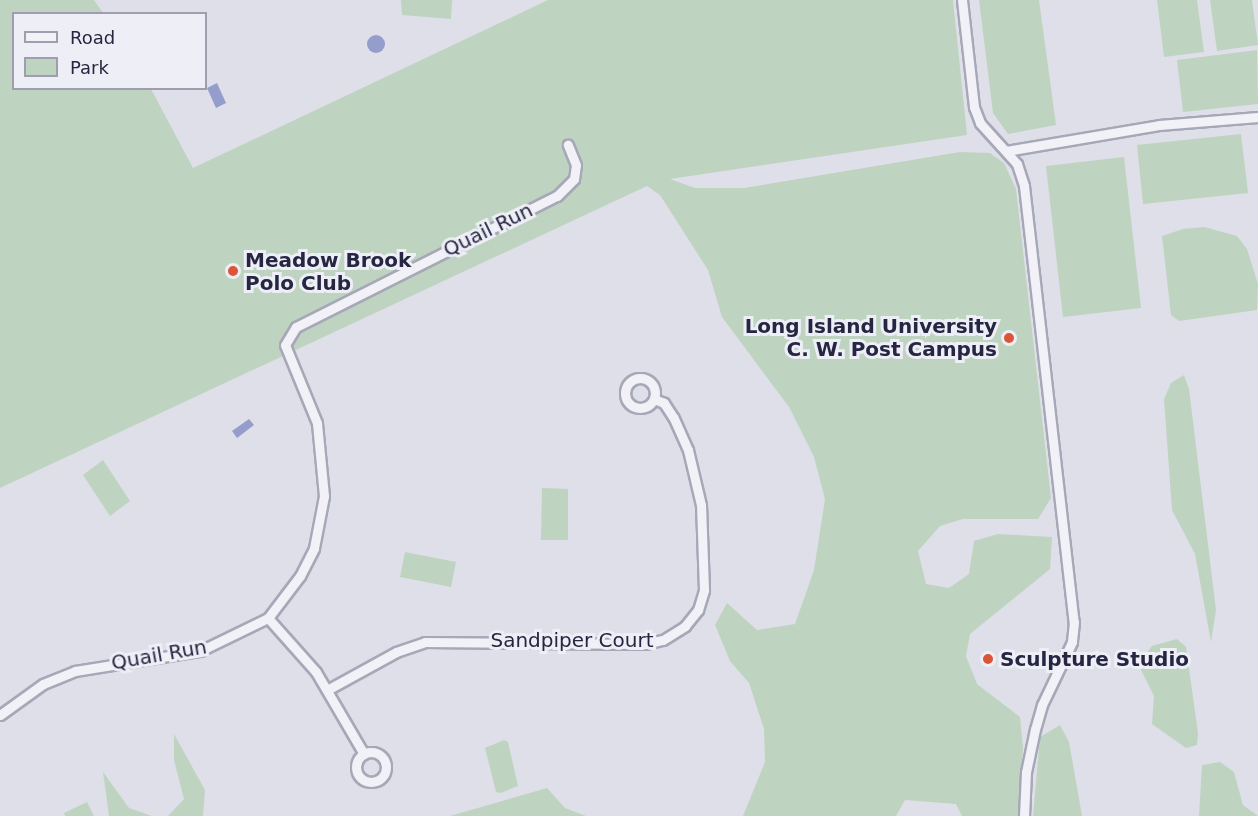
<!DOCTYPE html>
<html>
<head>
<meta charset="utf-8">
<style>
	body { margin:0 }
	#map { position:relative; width:1258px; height:816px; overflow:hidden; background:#dedfe9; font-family:"DejaVu Sans",sans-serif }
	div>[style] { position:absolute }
	.green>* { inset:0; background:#bed4c0 }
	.water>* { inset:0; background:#959dcd }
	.round { border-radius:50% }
	.roads { filter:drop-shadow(2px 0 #a7a8b7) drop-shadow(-2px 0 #a7a8b7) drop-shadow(0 2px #a7a8b7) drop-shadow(0 -2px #a7a8b7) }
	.minor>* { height:9px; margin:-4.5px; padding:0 4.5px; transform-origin:4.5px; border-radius:4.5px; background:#f1f1f7 }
	.minor>.ring { margin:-4.5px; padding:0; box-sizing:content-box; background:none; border:9px solid #f1f1f7; border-radius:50% }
	.dots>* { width:16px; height:16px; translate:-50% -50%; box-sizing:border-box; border:3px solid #eeeef7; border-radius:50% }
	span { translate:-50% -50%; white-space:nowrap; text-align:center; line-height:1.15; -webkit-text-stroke:6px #eeeef7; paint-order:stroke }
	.street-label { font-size:20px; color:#262642 }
	.poi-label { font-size:20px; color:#262642; font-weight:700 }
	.left { translate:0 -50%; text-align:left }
	.right { translate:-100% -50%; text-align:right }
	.legend { position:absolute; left:12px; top:12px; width:195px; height:78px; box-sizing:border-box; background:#eeeef7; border:2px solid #9e9eaf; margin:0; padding:8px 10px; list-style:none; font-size:18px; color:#262642 }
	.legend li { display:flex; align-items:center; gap:12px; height:30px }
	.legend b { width:30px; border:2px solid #9e9eaf }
</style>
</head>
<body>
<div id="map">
	<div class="green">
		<div style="clip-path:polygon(0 0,94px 0,103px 13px,14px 14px,14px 88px,151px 89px,193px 168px,548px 0,953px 0,967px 135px,670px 179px,695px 188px,744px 188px,960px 152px,990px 153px,1004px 163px,1016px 189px,1051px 498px,1038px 519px,963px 519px,940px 526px,918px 551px,926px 584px,949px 588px,969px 574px,974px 541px,998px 534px,1052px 537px,1050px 569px,970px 634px,966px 656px,977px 684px,1020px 717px,1023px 748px,1018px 816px,962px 816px,956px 804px,905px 800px,896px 816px,743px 816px,765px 762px,764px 729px,749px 683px,730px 661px,715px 625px,727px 603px,757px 630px,795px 624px,814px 570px,825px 499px,814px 457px,789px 407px,722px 317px,708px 270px,660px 195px,647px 186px,0 488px)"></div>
		<div style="clip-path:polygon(401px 0,452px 0,451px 19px,402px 15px)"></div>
		<div style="clip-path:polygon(979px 0,1039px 0,1056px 125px,1008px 134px,993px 113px)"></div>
		<div style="clip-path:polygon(1157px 0,1197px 0,1204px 52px,1164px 57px)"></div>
		<div style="clip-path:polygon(1210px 0,1252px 0,1258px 45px,1217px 51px)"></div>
		<div style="clip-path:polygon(1257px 50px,1258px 104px,1183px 112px,1177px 60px)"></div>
		<div style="clip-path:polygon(1241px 134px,1248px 193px,1143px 204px,1137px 145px)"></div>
		<div style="clip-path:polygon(1124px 157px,1141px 308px,1063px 317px,1046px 166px)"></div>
		<div style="clip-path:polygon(1204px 227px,1237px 236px,1247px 249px,1258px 284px,1257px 310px,1179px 321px,1171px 315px,1162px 236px,1183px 229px)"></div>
		<div style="clip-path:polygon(1184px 375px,1189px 389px,1216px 610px,1211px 642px,1195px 554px,1172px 510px,1164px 399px,1171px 383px)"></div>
		<div style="clip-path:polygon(103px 460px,130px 501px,110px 516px,83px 475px)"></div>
		<div style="clip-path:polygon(542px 488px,568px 489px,568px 540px,541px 540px)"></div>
		<div style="clip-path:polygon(405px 552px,456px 562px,451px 587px,400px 577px)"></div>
		<div style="clip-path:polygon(1177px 639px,1186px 647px,1198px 733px,1197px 745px,1186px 748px,1152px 724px,1154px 696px,1138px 664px,1152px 646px)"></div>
		<div style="clip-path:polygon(1060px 725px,1069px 742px,1082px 816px,1033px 816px,1040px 737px)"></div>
		<div style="clip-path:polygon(174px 734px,205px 790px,203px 816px,168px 816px,184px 799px,174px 760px)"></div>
		<div style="clip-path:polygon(504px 740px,508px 742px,518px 786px,501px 793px,496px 792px,485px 748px)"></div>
		<div style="clip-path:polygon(1220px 762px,1234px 772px,1243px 805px,1258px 816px,1199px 816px,1202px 765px)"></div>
		<div style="clip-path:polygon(103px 772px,129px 808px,152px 816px,109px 816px)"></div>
		<div style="clip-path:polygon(547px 788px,565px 808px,586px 816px,450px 816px)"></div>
		<div style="clip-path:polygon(87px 802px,94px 816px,65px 816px,64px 813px)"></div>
	</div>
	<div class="water">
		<div class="round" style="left:367px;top:35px;width:18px;height:18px"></div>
		<div style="clip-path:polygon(217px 83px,226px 103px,216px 108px,207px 88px)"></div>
		<div style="clip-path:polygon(249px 419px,254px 425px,237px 438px,232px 431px)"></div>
	</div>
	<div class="roads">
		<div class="minor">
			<div style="left:962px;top:0;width:108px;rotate:83.6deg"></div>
			<div style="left:974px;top:107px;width:17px;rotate:69deg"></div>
			<div style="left:980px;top:123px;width:55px;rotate:47.9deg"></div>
			<div style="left:1017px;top:164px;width:23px;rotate:72deg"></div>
			<div style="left:1024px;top:186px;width:439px;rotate:83.5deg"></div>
			<div style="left:1074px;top:622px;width:20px;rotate:96deg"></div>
			<div style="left:1072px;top:642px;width:70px;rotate:115.5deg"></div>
			<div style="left:1042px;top:705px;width:25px;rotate:106deg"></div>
			<div style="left:1035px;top:729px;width:44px;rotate:101.8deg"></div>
			<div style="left:1026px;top:772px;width:44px;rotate:92.6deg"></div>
			<div style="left:1006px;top:151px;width:155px;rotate:-9.6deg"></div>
			<div style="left:1159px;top:125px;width:99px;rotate:-4.6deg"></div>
			<div class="ring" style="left:625px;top:378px;width:21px;height:21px"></div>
			<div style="left:268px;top:618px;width:72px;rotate:48.4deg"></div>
			<div style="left:316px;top:672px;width:95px;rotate:59.7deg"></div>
			<div style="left:327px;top:690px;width:79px;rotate:-28.8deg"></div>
			<div style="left:396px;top:652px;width:31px;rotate:-19deg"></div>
			<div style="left:425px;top:642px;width:220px;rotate:0.5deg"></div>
			<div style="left:645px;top:644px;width:18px;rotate:-13deg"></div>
			<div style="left:663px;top:640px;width:26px;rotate:-32deg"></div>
			<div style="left:685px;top:626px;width:21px;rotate:-51deg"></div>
			<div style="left:698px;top:610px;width:21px;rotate:-73deg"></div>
			<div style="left:704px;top:590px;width:85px;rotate:-92deg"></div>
			<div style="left:701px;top:505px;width:57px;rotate:-103.3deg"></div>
			<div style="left:688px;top:450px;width:36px;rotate:-114deg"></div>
			<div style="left:673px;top:417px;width:17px;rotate:-123deg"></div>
			<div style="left:664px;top:403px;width:11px;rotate:-158deg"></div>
			<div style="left:0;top:715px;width:53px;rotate:-35.8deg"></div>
			<div style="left:43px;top:684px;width:35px;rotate:-22deg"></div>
			<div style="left:75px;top:671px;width:127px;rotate:-9.1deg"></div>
			<div style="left:200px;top:651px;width:76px;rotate:-25.9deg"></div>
			<div style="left:268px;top:618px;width:53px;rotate:-52.7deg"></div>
			<div style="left:300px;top:576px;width:31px;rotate:-63deg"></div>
			<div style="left:314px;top:548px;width:53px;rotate:-79.1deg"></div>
			<div style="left:324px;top:496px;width:73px;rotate:-95.5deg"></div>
			<div style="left:317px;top:423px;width:84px;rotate:-112.3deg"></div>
			<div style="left:285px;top:345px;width:21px;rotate:-59deg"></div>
			<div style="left:296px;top:327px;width:292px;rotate:-26.7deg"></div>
			<div style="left:557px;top:196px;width:24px;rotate:-45deg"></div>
			<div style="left:574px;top:179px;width:14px;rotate:-82deg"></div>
			<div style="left:576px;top:165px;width:22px;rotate:-112deg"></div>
			<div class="ring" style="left:356px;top:752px;width:21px;height:21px"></div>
		</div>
	</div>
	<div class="dots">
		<div style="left:233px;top:271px;background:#db5536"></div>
		<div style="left:1009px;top:338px;background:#db5536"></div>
		<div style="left:988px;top:659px;background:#db5536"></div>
	</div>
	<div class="street-label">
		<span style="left:488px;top:230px;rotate:-26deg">Quail Run</span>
		<span style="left:572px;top:640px">Sandpiper Court</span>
		<span style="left:159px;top:655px;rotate:-10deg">Quail Run</span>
	</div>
	<div class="poi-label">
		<span class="left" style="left:245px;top:272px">Meadow Brook<br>Polo Club</span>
		<span class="right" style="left:997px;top:338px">Long Island University<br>C. W. Post Campus</span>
		<span class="left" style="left:1000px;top:659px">Sculpture Studio</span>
	</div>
	<ul class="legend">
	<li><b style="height:8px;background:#f1f1f7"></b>Road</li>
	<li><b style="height:16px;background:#bed4c0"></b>Park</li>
	</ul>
</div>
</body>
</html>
